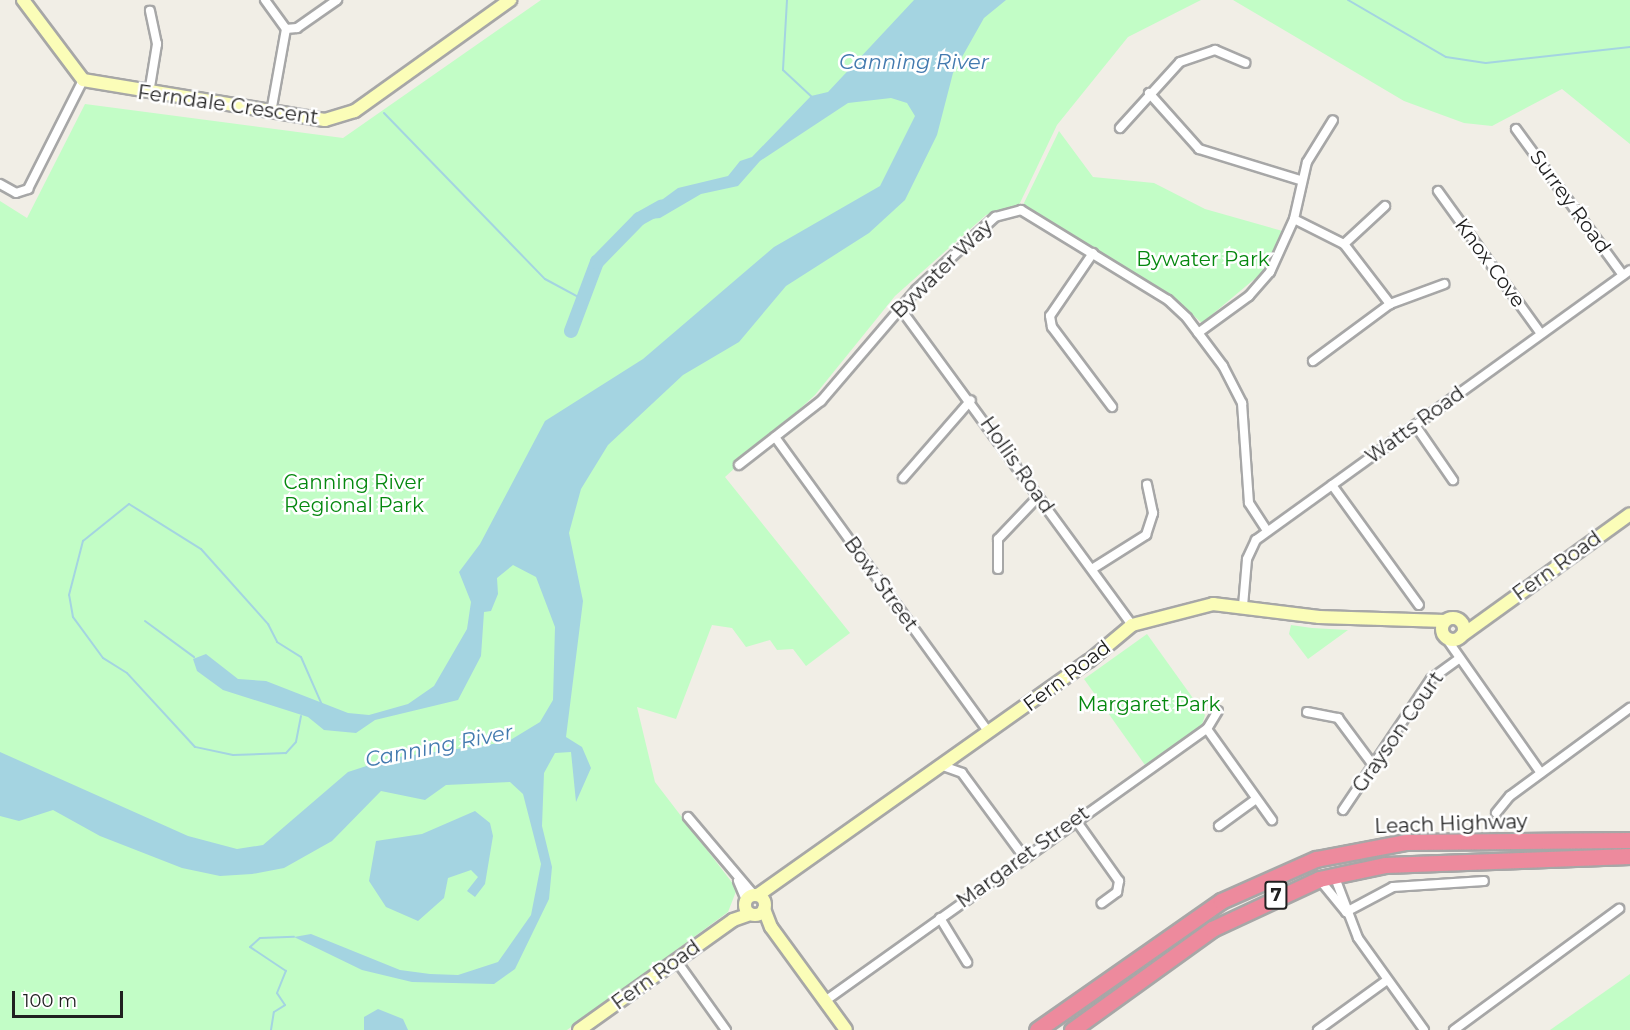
<!DOCTYPE html>
<html>
<head>
<meta charset="utf-8">
<style>
	body { margin:0 }
	#map { position:relative; width:1630px; height:1030px; overflow:hidden; background:#f1eee6; font-family:Montserrat,sans-serif }
	div>[style] { position:absolute }
	.park>* { inset:0; background:#c2fdc6 }
	.water>* { inset:0; background:#a4d4e1 }
	.stream>* { height:2px; margin:-1px; padding:0 1px; transform-origin:1px; border-radius:1px; background:#a4d4e1 }
	.river>* { height:14px; margin:-7px; padding:0 7px; transform-origin:7px; border-radius:7px; background:#a4d4e1 }
	.roads { filter:drop-shadow(2px 0 #a7a7a7) drop-shadow(-2px 0 #a7a7a7) drop-shadow(0 2px #a7a7a7) drop-shadow(0 -2px #a7a7a7) }
	.street>* { height:8px; margin:-4px; padding:0 4px; transform-origin:4px; border-radius:4px; background:#fff }
	.secondary>* { height:12px; margin:-6px; padding:0 6px; transform-origin:6px; border-radius:6px; background:#fbfdb8 }
	.secondary>.ring { margin:-6px; padding:0; box-sizing:content-box; background:none; border:12px solid #fbfdb8; border-radius:50% }
	.highway>* { height:15px; margin:-7.5px; padding:0 7.5px; transform-origin:7.5px; border-radius:7.5px; background:#ed8a9d }
	span { translate:-50% -50%; white-space:nowrap; text-align:center; line-height:1.15; -webkit-text-stroke:5px #fff; paint-order:stroke }
	.shield-label span { padding:2px 4px; background:#fff; border:2px solid; border-radius:4px; -webkit-text-stroke-width:0 }
	.shield-label { font-size:18px; color:#202020; font-weight:700 }
	.street-label { font-size:20px; color:#202020 }
	.park-label { font-size:20px; color:#05880f }
	.water-label { font-size:21px; color:#437aaf; font-style:italic }
	.scale { position:absolute; left:12px; top:991px; width:111px; height:27px; box-sizing:border-box; border:3px solid #202020; border-top:0; padding-left:8px; font-size:18px; line-height:21px; white-space:nowrap; color:#202020; -webkit-text-stroke:4px #fff; paint-order:stroke }
</style>
</head>
<body>
<div id="map">
	<div class="park">
		<div style="clip-path:polygon(541px 0,1201px 0,1128px 37px,1057px 125px,1019px 205px,986px 215px,895px 296px,815px 395px,725px 477px,850px 633px,806px 666px,793px 649px,777px 650px,770px 640px,746px 647px,732px 628px,712px 625px,676px 719px,637px 707px,655px 782px,737px 889px,728px 912px,567px 1030px,0 1030px,0 201px,27px 218px,85px 104px,343px 138px)"></div>
		<div style="clip-path:polygon(1233px 0,1630px 0,1630px 144px,1562px 89px,1492px 126px,1464px 123px,1404px 101px)"></div>
		<div style="clip-path:polygon(1059px 131px,1093px 177px,1154px 183px,1205px 209px,1286px 232px,1264px 271px,1202px 323px,1170px 295px,1023px 205px)"></div>
		<div style="clip-path:polygon(1291px 625px,1312px 628px,1348px 630px,1308px 659px,1289px 634px)"></div>
		<div style="clip-path:polygon(1147px 634px,1205px 715px,1202px 725px,1145px 765px,1084px 679px)"></div>
		<div style="clip-path:polygon(1630px 974px,1630px 1030px,1550px 1030px)"></div>
	</div>
	<div class="water">
		<div style="clip-path:polygon(914px 0,1006px 0,984px 18px,953px 73px,937px 135px,905px 200px,869px 233px,786px 286px,739px 342px,683px 375px,608px 445px,581px 489px,569px 533px,583px 601px,566px 737px,582px 747px,591px 768px,576px 802px,571px 752px,555px 753px,544px 773px,542px 826px,552px 867px,549px 899px,515px 969px,494px 984px,412px 982px,362px 970px,294px 937px,311px 934px,400px 970px,430px 974px,458px 975px,498px 962px,531px 915px,541px 864px,523px 794px,510px 782px,446px 785px,425px 800px,381px 791px,332px 841px,284px 868px,252px 874px,220px 876px,182px 868px,100px 836px,53px 810px,19px 821px,0 816px,0 752px,188px 836px,237px 849px,263px 845px,348px 772px,391px 758px,507px 742px,540px 722px,553px 700px,555px 627px,536px 577px,513px 565px,497px 578px,498px 594px,491px 611px,484px 612px,481px 656px,458px 700px,375px 720px,356px 733px,324px 730px,308px 717px,223px 690px,197px 671px,193px 659px,206px 654px,238px 679px,266px 681px,348px 713px,369px 715px,408px 704px,434px 686px,467px 629px,471px 602px,459px 572px,480px 544px,545px 421px,643px 359px,774px 247px,880px 186px,915px 116px,907px 103px,891px 98px,848px 103px,760px 161px,738px 186px,701px 194px,660px 218px,650px 219px,648px 210px,678px 188px,728px 176px,740px 161px,752px 157px,811px 96px,828px 92px)"></div>
		<div style="clip-path:polygon(475px 811px,490px 823px,493px 836px,485px 884px,475px 897px,467px 891px,478px 877px,471px 870px,448px 878px,444px 898px,418px 921px,386px 907px,369px 881px,376px 841px,422px 834px)"></div>
		<div style="clip-path:polygon(378px 1009px,403px 1019px,408px 1030px,364px 1030px,364px 1017px)"></div>
	</div>
	<div class="stream">
		<div style="left:787px;top:0;width:70px;rotate:93.3deg"></div>
		<div style="left:783px;top:70px;width:41px;rotate:43deg"></div>
		<div style="left:1348px;top:0;width:113px;rotate:30.2deg"></div>
		<div style="left:1446px;top:57px;width:40px;rotate:8.5deg"></div>
		<div style="left:1486px;top:63px;width:145px;rotate:-6.3deg"></div>
		<div style="left:384px;top:113px;width:231px;rotate:45.9deg"></div>
		<div style="left:545px;top:279px;width:44px;rotate:28.3deg"></div>
		<div style="left:145px;top:621px;width:61px;rotate:36.3deg"></div>
		<div style="left:301px;top:716px;width:26px;rotate:101deg"></div>
		<div style="left:296px;top:742px;width:15px;rotate:132deg"></div>
		<div style="left:286px;top:753px;width:53px;rotate:177.8deg"></div>
		<div style="left:233px;top:755px;width:39px;rotate:-168deg"></div>
		<div style="left:195px;top:747px;width:100px;rotate:-132.6deg"></div>
		<div style="left:127px;top:673px;width:28px;rotate:-148deg"></div>
		<div style="left:103px;top:658px;width:51px;rotate:-126.2deg"></div>
		<div style="left:73px;top:617px;width:22px;rotate:-100deg"></div>
		<div style="left:69px;top:595px;width:56px;rotate:-75.5deg"></div>
		<div style="left:83px;top:541px;width:59px;rotate:-38.8deg"></div>
		<div style="left:129px;top:504px;width:85px;rotate:32deg"></div>
		<div style="left:201px;top:549px;width:101px;rotate:48.2deg"></div>
		<div style="left:268px;top:624px;width:20px;rotate:63deg"></div>
		<div style="left:277px;top:642px;width:28px;rotate:32deg"></div>
		<div style="left:301px;top:657px;width:55px;rotate:66.3deg"></div>
		<div style="left:271px;top:1030px;width:18px;rotate:-81deg"></div>
		<div style="left:274px;top:1012px;width:13px;rotate:-32deg"></div>
		<div style="left:285px;top:1005px;width:14px;rotate:-124deg"></div>
		<div style="left:277px;top:993px;width:24px;rotate:-68deg"></div>
		<div style="left:286px;top:971px;width:43px;rotate:-146.3deg"></div>
		<div style="left:250px;top:947px;width:13px;rotate:-42deg"></div>
		<div style="left:260px;top:938px;width:34px;rotate:-2deg"></div>
	</div>
	<div class="river">
		<div style="left:571px;top:331px;width:74px;rotate:-69.4deg"></div>
		<div style="left:597px;top:262px;width:60px;rotate:-45.7deg"></div>
		<div style="left:639px;top:219px;width:26px;rotate:-29deg"></div>
	</div>
	<div class="roads">
		<div class="street">
			<div style="left:265px;top:0;width:36px;rotate:54deg"></div>
			<div style="left:286px;top:29px;width:84px;rotate:100.2deg"></div>
			<div style="left:286px;top:29px;width:11px;rotate:-5deg"></div>
			<div style="left:297px;top:28px;width:49px;rotate:-35deg"></div>
			<div style="left:149px;top:93px;width:50px;rotate:-80.7deg"></div>
			<div style="left:157px;top:44px;width:34px;rotate:-102deg"></div>
			<div style="left:1149px;top:93px;width:75px;rotate:48.2deg"></div>
			<div style="left:1199px;top:149px;width:106px;rotate:17.1deg"></div>
			<div style="left:1120px;top:128px;width:89px;rotate:-47.7deg"></div>
			<div style="left:1180px;top:62px;width:37px;rotate:-19deg"></div>
			<div style="left:1215px;top:50px;width:33px;rotate:23deg"></div>
			<div style="left:1516px;top:129px;width:181px;rotate:53.8deg"></div>
			<div style="left:0;top:184px;width:18px;rotate:29deg"></div>
			<div style="left:16px;top:193px;width:13px;rotate:-18deg"></div>
			<div style="left:28px;top:189px;width:122px;rotate:-63.2deg"></div>
			<div style="left:1438px;top:191px;width:176px;rotate:54.2deg"></div>
			<div style="left:1294px;top:219px;width:56px;rotate:26.6deg"></div>
			<div style="left:1344px;top:244px;width:76px;rotate:52.5deg"></div>
			<div style="left:1344px;top:244px;width:56px;rotate:-42.8deg"></div>
			<div style="left:1093px;top:253px;width:76px;rotate:124.3deg"></div>
			<div style="left:1050px;top:316px;width:11px;rotate:80deg"></div>
			<div style="left:1052px;top:327px;width:100px;rotate:53.1deg"></div>
			<div style="left:900px;top:308px;width:393px;rotate:53.8deg"></div>
			<div style="left:1198px;top:333px;width:63px;rotate:-36deg"></div>
			<div style="left:1249px;top:296px;width:32px;rotate:-49deg"></div>
			<div style="left:1270px;top:272px;width:58px;rotate:-65.6deg"></div>
			<div style="left:1294px;top:219px;width:58px;rotate:-77.2deg"></div>
			<div style="left:1307px;top:162px;width:49px;rotate:-58.2deg"></div>
			<div style="left:1313px;top:361px;width:96px;rotate:-36.5deg"></div>
			<div style="left:1390px;top:304px;width:58px;rotate:-20.3deg"></div>
			<div style="left:1415px;top:425px;width:67px;rotate:55.4deg"></div>
			<div style="left:775px;top:437px;width:362px;rotate:54.1deg"></div>
			<div style="left:739px;top:465px;width:104px;rotate:-38deg"></div>
			<div style="left:821px;top:401px;width:146px;rotate:-49.4deg"></div>
			<div style="left:916px;top:290px;width:108px;rotate:-42.7deg"></div>
			<div style="left:995px;top:217px;width:27px;rotate:-15deg"></div>
			<div style="left:1021px;top:210px;width:172px;rotate:31.5deg"></div>
			<div style="left:1168px;top:300px;width:26px;rotate:43deg"></div>
			<div style="left:1187px;top:318px;width:60px;rotate:53.1deg"></div>
			<div style="left:1223px;top:366px;width:42px;rotate:62.8deg"></div>
			<div style="left:1242px;top:403px;width:100px;rotate:86deg"></div>
			<div style="left:1249px;top:503px;width:33px;rotate:57deg"></div>
			<div style="left:903px;top:478px;width:103px;rotate:-48.9deg"></div>
			<div style="left:1332px;top:485px;width:148px;rotate:54.1deg"></div>
			<div style="left:998px;top:569px;width:30px;rotate:-90deg"></div>
			<div style="left:998px;top:539px;width:59px;rotate:-46.4deg"></div>
			<div style="left:1092px;top:569px;width:64px;rotate:-32.2deg"></div>
			<div style="left:1146px;top:535px;width:23px;rotate:-72deg"></div>
			<div style="left:1153px;top:513px;width:29px;rotate:-102deg"></div>
			<div style="left:1243px;top:606px;width:47px;rotate:-85.1deg"></div>
			<div style="left:1247px;top:559px;width:21px;rotate:-65deg"></div>
			<div style="left:1256px;top:540px;width:461px;rotate:-35.8deg"></div>
			<div style="left:1446px;top:638px;width:165px;rotate:54.9deg"></div>
			<div style="left:1307px;top:712px;width:32px;rotate:11deg"></div>
			<div style="left:1338px;top:718px;width:59px;rotate:53.3deg"></div>
			<div style="left:1207px;top:729px;width:112px;rotate:54.5deg"></div>
			<div style="left:943px;top:766px;width:20px;rotate:20deg"></div>
			<div style="left:962px;top:773px;width:104px;rotate:53.6deg"></div>
			<div style="left:1343px;top:810px;width:158px;rotate:-56.1deg"></div>
			<div style="left:1431px;top:679px;width:32px;rotate:-36deg"></div>
			<div style="left:1496px;top:813px;width:22px;rotate:-51deg"></div>
			<div style="left:1510px;top:796px;width:149px;rotate:-36.3deg"></div>
			<div style="left:688px;top:817px;width:102px;rotate:49.8deg"></div>
			<div style="left:1075px;top:819px;width:76px;rotate:54.6deg"></div>
			<div style="left:1119px;top:881px;width:11px;rotate:100deg"></div>
			<div style="left:1117px;top:892px;width:19px;rotate:144deg"></div>
			<div style="left:1219px;top:826px;width:46px;rotate:-36.1deg"></div>
			<div style="left:1334px;top:875px;width:67px;rotate:69.1deg"></div>
			<div style="left:1358px;top:938px;width:113px;rotate:54.3deg"></div>
			<div style="left:1319px;top:879px;width:43px;rotate:50.7deg"></div>
			<div style="left:738px;top:881px;width:21px;rotate:67deg"></div>
			<div style="left:1346px;top:912px;width:53px;rotate:-28deg"></div>
			<div style="left:1393px;top:887px;width:91px;rotate:-3.8deg"></div>
			<div style="left:940px;top:918px;width:52px;rotate:58.5deg"></div>
			<div style="left:676px;top:960px;width:86px;rotate:54.5deg"></div>
			<div style="left:825px;top:1001px;width:469px;rotate:-35.5deg"></div>
			<div style="left:1207px;top:729px;width:21px;rotate:-59deg"></div>
			<div style="left:1318px;top:1030px;width:85px;rotate:-35.9deg"></div>
			<div style="left:1454px;top:1030px;width:205px;rotate:-36.3deg"></div>
		</div>
		<div class="secondary">
			<div style="left:23px;top:0;width:100px;rotate:53.1deg"></div>
			<div style="left:83px;top:80px;width:245px;rotate:9.4deg"></div>
			<div style="left:325px;top:120px;width:31px;rotate:-17deg"></div>
			<div style="left:355px;top:111px;width:191px;rotate:-35.6deg"></div>
			<div class="ring" style="left:1442px;top:618px;width:10px;height:10px"></div>
			<div style="left:1461px;top:636px;width:208px;rotate:-35.8deg"></div>
			<div class="ring" style="left:745px;top:895px;width:8px;height:8px"></div>
			<div style="left:758px;top:895px;width:405px;rotate:-35.3deg"></div>
			<div style="left:1089px;top:661px;width:56px;rotate:-39.9deg"></div>
			<div style="left:1132px;top:625px;width:84px;rotate:-14.5deg"></div>
			<div style="left:1213px;top:604px;width:107px;rotate:7deg"></div>
			<div style="left:1319px;top:617px;width:126px;rotate:1.8deg"></div>
			<div style="left:764px;top:909px;width:19px;rotate:69deg"></div>
			<div style="left:771px;top:927px;width:127px;rotate:53.9deg"></div>
			<div style="left:579px;top:1030px;width:189px;rotate:-35.5deg"></div>
			<div style="left:733px;top:920px;width:18px;rotate:-19deg"></div>
		</div>
		<div class="highway">
			<div style="left:1037px;top:1030px;width:225px;rotate:-35deg"></div>
			<div style="left:1221px;top:901px;width:104px;rotate:-23.9deg"></div>
			<div style="left:1316px;top:859px;width:92px;rotate:-10.7deg"></div>
			<div style="left:1406px;top:842px;width:224px;rotate:-0.5deg"></div>
			<div style="left:1072px;top:1030px;width:173px;rotate:-35.8deg"></div>
			<div style="left:1212px;top:929px;width:118px;rotate:-25deg"></div>
			<div style="left:1319px;top:879px;width:67px;rotate:-12deg"></div>
			<div style="left:1385px;top:865px;width:245px;rotate:-2.1deg"></div>
		</div>
	</div>
	<div class="shield-label">
		<span style="left:1276px;top:895px">7</span>
	</div>
	<div class="street-label">
		<span style="left:228px;top:105px;rotate:8deg">Ferndale Crescent</span>
		<span style="left:1570px;top:202px;rotate:54deg">Surrey Road</span>
		<span style="left:1490px;top:263px;rotate:54deg">Knox Cove</span>
		<span style="left:942px;top:269px;rotate:-44deg">Bywater Way</span>
		<span style="left:1415px;top:425px;rotate:-36deg">Watts Road</span>
		<span style="left:1017px;top:465px;rotate:55deg">Hollis Road</span>
		<span style="left:1557px;top:566px;rotate:-36deg">Fern Road</span>
		<span style="left:881px;top:584px;rotate:54deg">Bow Street</span>
		<span style="left:1067px;top:676px;rotate:-37deg">Fern Road</span>
		<span style="left:1398px;top:732px;rotate:-55deg">Grayson Court</span>
		<span style="left:1451px;top:824px;rotate:-2deg">Leach Highway</span>
		<span style="left:1023px;top:857px;rotate:-36deg">Margaret Street</span>
		<span style="left:656px;top:975px;rotate:-36deg">Fern Road</span>
	</div>
	<div class="park-label">
		<span style="left:1203px;top:259px">Bywater Park</span>
		<span style="left:354px;top:494px">Canning River<br>Regional Park</span>
		<span style="left:1149px;top:704px">Margaret Park</span>
	</div>
	<div class="water-label">
		<span style="left:914px;top:62px">Canning River</span>
		<span style="left:439px;top:746px;rotate:-11deg">Canning River</span>
	</div>
	<div class="scale">100 m</div>
</div>
</body>
</html>
